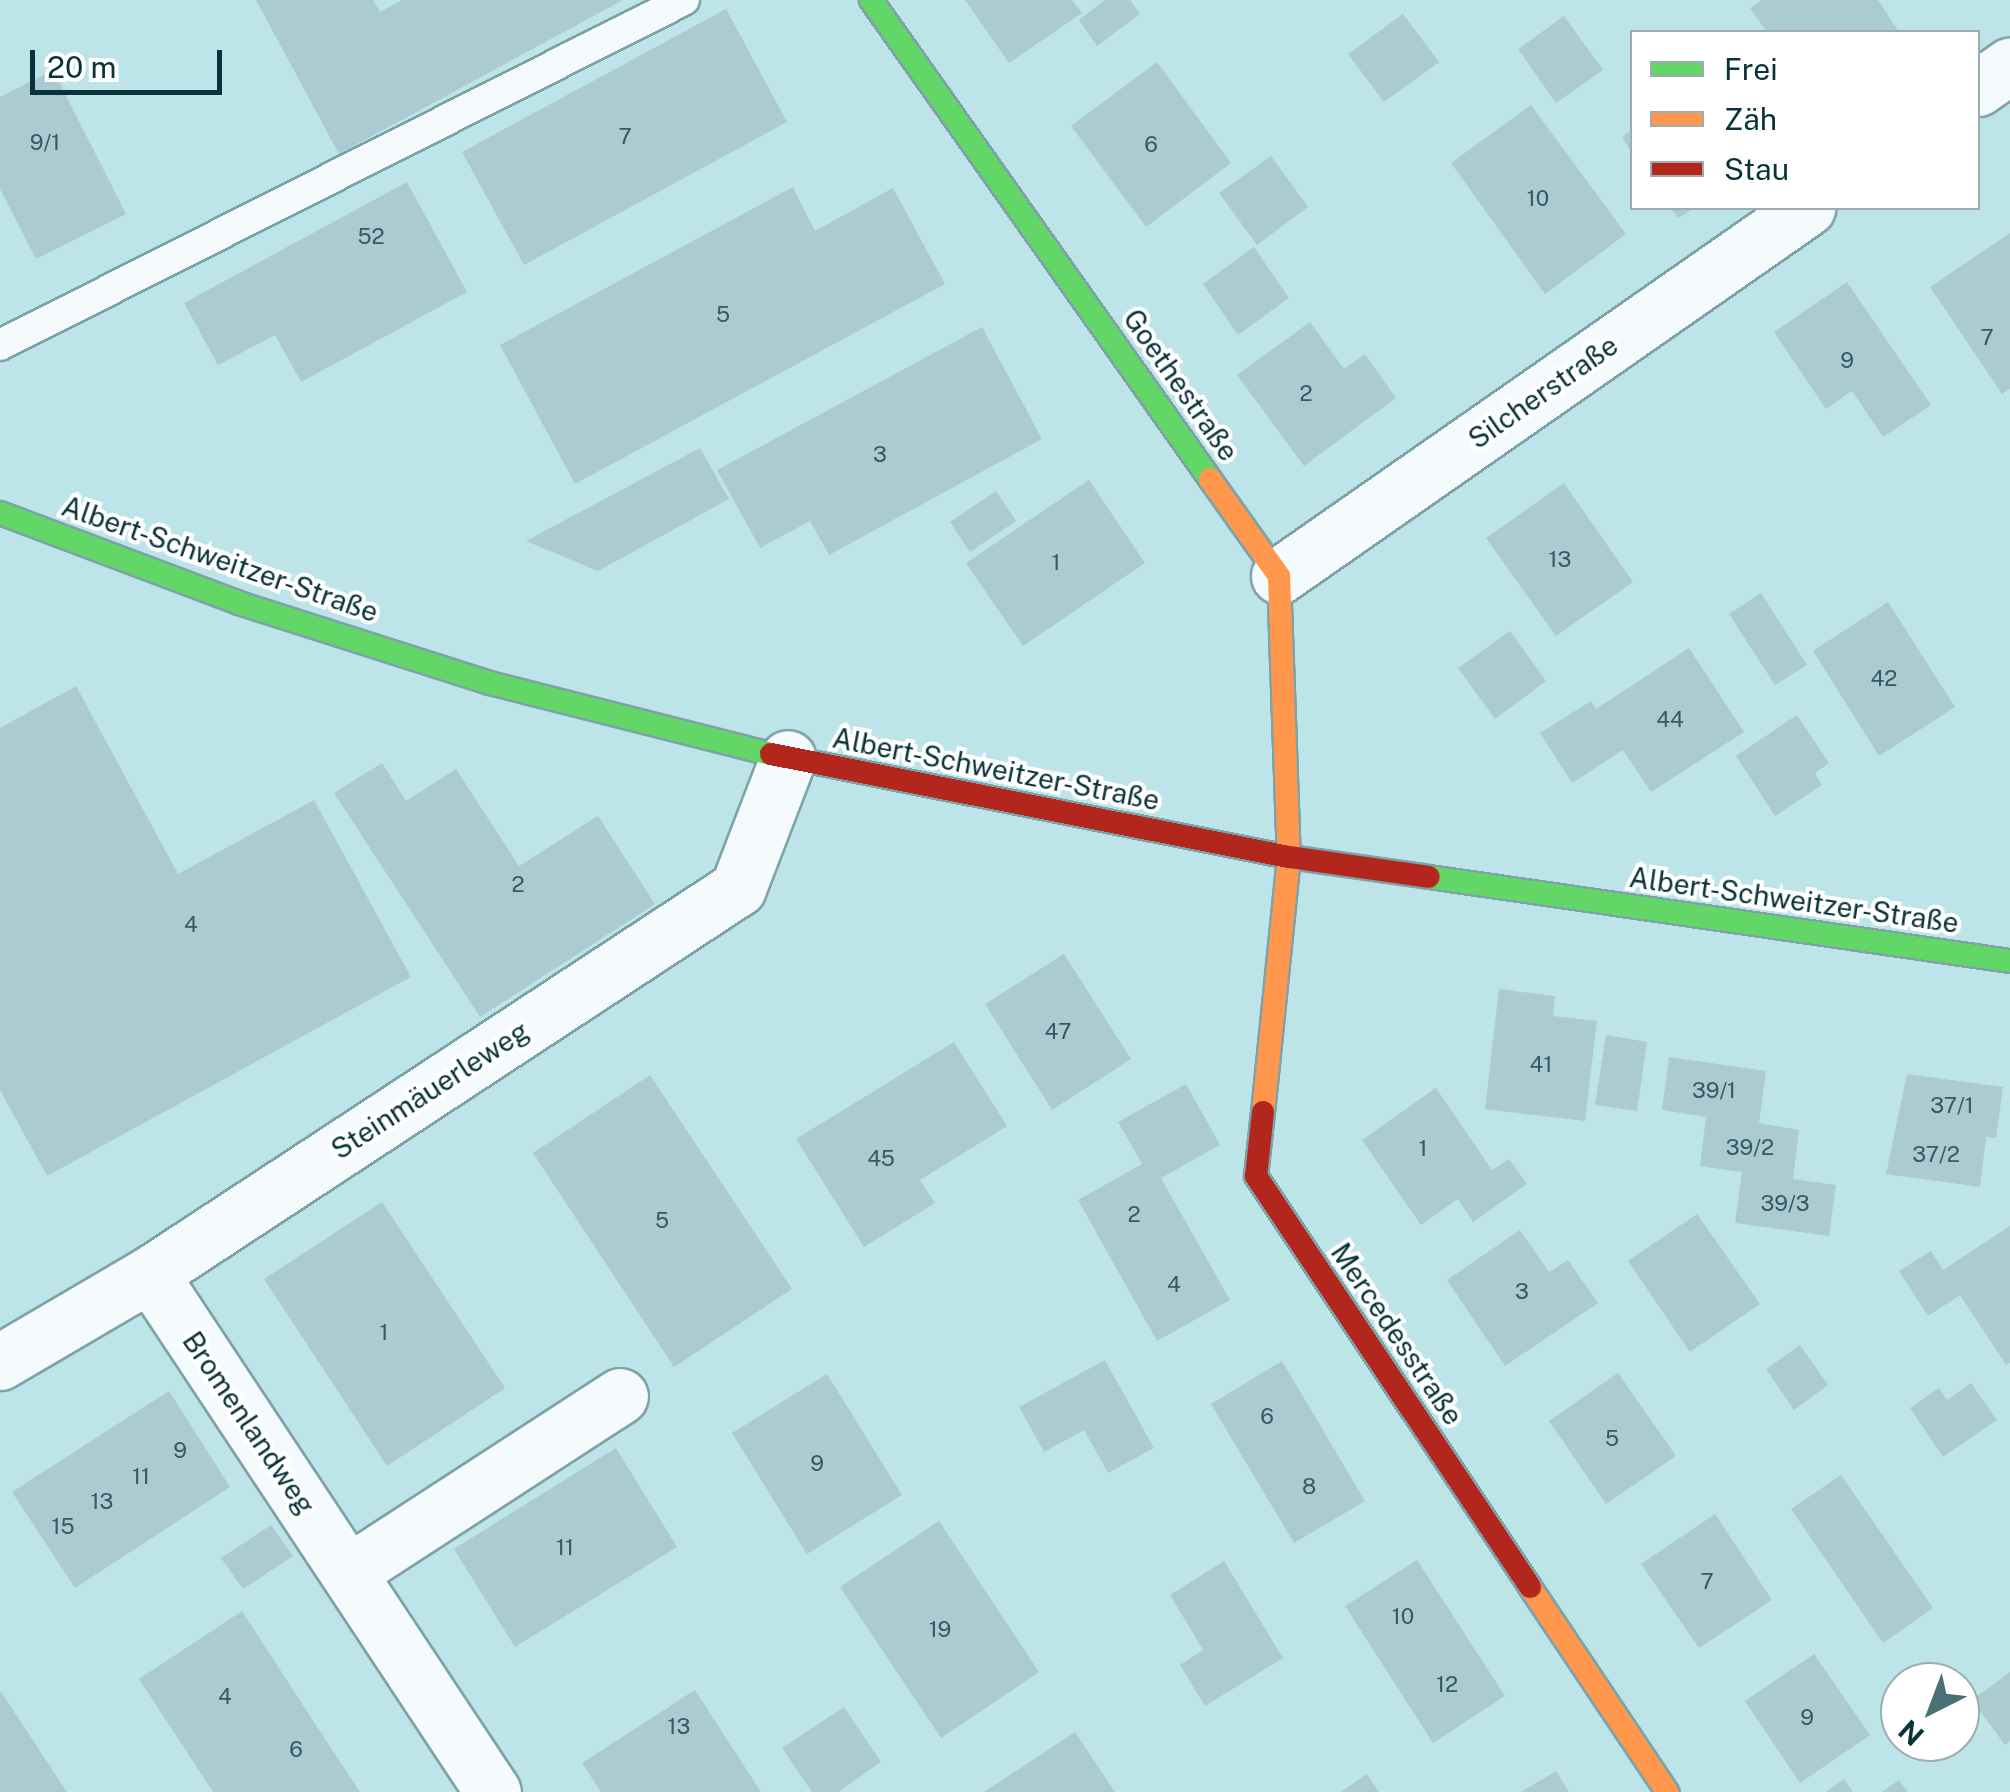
<!DOCTYPE html>
<html>
<head>
<meta charset="utf-8">
<style>
	body { margin:0 }
	#map { position:relative; width:2010px; height:1792px; overflow:hidden; background:#bde4e9; font-family:"Public Sans",sans-serif }
	div>[style] { position:absolute }
	.building>* { inset:0; background:#abcad2 }
	.roads { filter:drop-shadow(2px 0 #7da2a7) drop-shadow(-2px 0 #7da2a7) drop-shadow(0 2px #7da2a7) drop-shadow(0 -2px #7da2a7) }
	.lane>* { height:30px; margin:-15px; padding:0 15px; transform-origin:15px; border-radius:15px; background:#f5fbfc }
	.street>* { height:55px; margin:-27.5px; padding:0 27.5px; transform-origin:27.5px; border-radius:27.5px; background:#f5fbfc }
	.fast>* { height:22px; margin:-11px; padding:0 11px; transform-origin:11px; border-radius:11px; background:#63d668 }
	.slow>* { height:22px; margin:-11px; padding:0 11px; transform-origin:11px; border-radius:11px; background:#ff974d }
	.jam>* { height:22px; margin:-11px; padding:0 11px; transform-origin:11px; border-radius:11px; background:#b3261e }
	span { translate:-50% -50%; white-space:nowrap; text-align:center; line-height:1.15; -webkit-text-stroke:8px #fff; paint-order:stroke }
	.number-label { font-size:22px; color:#345b61 }
	.number-label span { -webkit-text-stroke-width:0 }
	.street-label { font-size:28px; color:#093338 }
	.legend { position:absolute; left:1630px; top:30px; width:350px; height:180px; box-sizing:border-box; background:#fff; border:2px solid #9dadaf; margin:0; padding:12px 18px; list-style:none; font-size:30px; color:#093338 }
	.legend li { display:flex; align-items:center; gap:20px; height:50px }
	.legend b { width:50px; border:2px solid #9dadaf }
	.north { position:absolute; left:1880px; top:1662px; width:100px; height:100px; box-sizing:border-box; background:#fff; border:2px solid #9dadaf; border-radius:50%; rotate:222deg; font-size:28px; font-weight:700; line-height:40px; text-align:center; color:#093338 }
	.north::after { content:''; display:block; margin:auto; width:35px; height:45px; background:#487176; clip-path:polygon(50% 0,100% 100%,50% 72%,0 100%) }
	.scale { position:absolute; left:30px; top:50px; width:192px; height:45px; box-sizing:border-box; border:5px solid #093338; border-top:0; padding-left:12px; font-size:30px; line-height:35px; white-space:nowrap; color:#093338; -webkit-text-stroke:8px #fff; paint-order:stroke }
</style>
</head>
<body>
<div id="map">
	<div class="building">
		<div style="clip-path:polygon(256px 0,373px 0,380px 12px,402px 0,623px 0,339px 154px)"></div>
		<div style="clip-path:polygon(965px 0,1072px 0,1082px 13px,1009px 63px)"></div>
		<div style="clip-path:polygon(1105px 0,1130px 0,1140px 14px,1097px 46px,1079px 20px)"></div>
		<div style="clip-path:polygon(1762px 0,1878px 0,1899px 32px,1767px 32px,1750px 8px)"></div>
		<div style="clip-path:polygon(726px 9px,787px 122px,524px 265px,462px 152px)"></div>
		<div style="clip-path:polygon(1403px 14px,1439px 62px,1384px 102px,1348px 54px)"></div>
		<div style="clip-path:polygon(1564px 16px,1603px 70px,1556px 103px,1518px 49px)"></div>
		<div style="clip-path:polygon(1157px 62px,1231px 163px,1146px 227px,1071px 126px)"></div>
		<div style="clip-path:polygon(53px 70px,126px 214px,36px 259px,0 189px,0 97px)"></div>
		<div style="clip-path:polygon(1531px 105px,1626px 234px,1545px 294px,1451px 163px)"></div>
		<div style="clip-path:polygon(1632px 129px,1632px 153px,1622px 137px)"></div>
		<div style="clip-path:polygon(1271px 156px,1308px 207px,1257px 245px,1219px 193px)"></div>
		<div style="clip-path:polygon(407px 182px,467px 292px,301px 382px,275px 335px,218px 365px,184px 303px)"></div>
		<div style="clip-path:polygon(793px 187px,815px 231px,893px 188px,945px 284px,575px 484px,500px 345px)"></div>
		<div style="clip-path:polygon(1671px 208px,1694px 208px,1678px 218px)"></div>
		<div style="clip-path:polygon(2010px 233px,2010px 389px,2002px 394px,1930px 287px)"></div>
		<div style="clip-path:polygon(1254px 247px,1289px 298px,1238px 335px,1203px 284px)"></div>
		<div style="clip-path:polygon(1847px 282px,1931px 405px,1883px 437px,1852px 391px,1826px 409px,1774px 332px)"></div>
		<div style="clip-path:polygon(1310px 322px,1344px 369px,1365px 354px,1396px 398px,1304px 466px,1237px 375px)"></div>
		<div style="clip-path:polygon(982px 327px,1042px 439px,829px 555px,810px 521px,760px 548px,717px 470px)"></div>
		<div style="clip-path:polygon(700px 448px,729px 499px,598px 571px,526px 541px)"></div>
		<div style="clip-path:polygon(1089px 480px,1145px 563px,1023px 646px,966px 563px)"></div>
		<div style="clip-path:polygon(1564px 483px,1633px 582px,1556px 636px,1486px 538px)"></div>
		<div style="clip-path:polygon(996px 491px,1016px 521px,970px 552px,950px 522px)"></div>
		<div style="clip-path:polygon(1761px 593px,1807px 665px,1775px 685px,1729px 614px)"></div>
		<div style="clip-path:polygon(1888px 602px,1955px 707px,1879px 756px,1813px 651px)"></div>
		<div style="clip-path:polygon(1510px 631px,1546px 681px,1495px 719px,1458px 668px)"></div>
		<div style="clip-path:polygon(1689px 648px,1744px 732px,1651px 792px,1623px 750px,1572px 783px,1540px 733px,1591px 701px,1596px 709px)"></div>
		<div style="clip-path:polygon(76px 686px,178px 874px,314px 800px,411px 977px,47px 1176px,0 1090px,0 728px)"></div>
		<div style="clip-path:polygon(1797px 715px,1829px 763px,1815px 773px,1822px 785px,1775px 816px,1736px 756px)"></div>
		<div style="clip-path:polygon(382px 763px,406px 801px,456px 769px,519px 866px,598px 816px,655px 904px,480px 1017px,334px 793px)"></div>
		<div style="clip-path:polygon(1064px 954px,1131px 1059px,1052px 1110px,985px 1004px)"></div>
		<div style="clip-path:polygon(1499px 989px,1555px 996px,1553px 1016px,1597px 1021px,1585px 1121px,1485px 1109px)"></div>
		<div style="clip-path:polygon(1606px 1035px,1647px 1042px,1637px 1111px,1595px 1105px)"></div>
		<div style="clip-path:polygon(954px 1042px,1007px 1126px,920px 1180px,935px 1203px,864px 1247px,796px 1139px)"></div>
		<div style="clip-path:polygon(1669px 1057px,1766px 1071px,1759px 1123px,1799px 1130px,1793px 1179px,1836px 1185px,1829px 1236px,1735px 1223px,1742px 1172px,1700px 1166px,1706px 1117px,1662px 1110px)"></div>
		<div style="clip-path:polygon(1907px 1074px,2003px 1087px,1996px 1138px,1986px 1137px,1980px 1187px,1886px 1174px)"></div>
		<div style="clip-path:polygon(650px 1075px,792px 1289px,674px 1367px,533px 1153px)"></div>
		<div style="clip-path:polygon(1186px 1084px,1220px 1145px,1161px 1178px,1230px 1300px,1157px 1341px,1078px 1200px,1142px 1164px,1118px 1122px)"></div>
		<div style="clip-path:polygon(1436px 1088px,1492px 1170px,1509px 1159px,1527px 1184px,1473px 1222px,1458px 1199px,1421px 1225px,1362px 1140px)"></div>
		<div style="clip-path:polygon(382px 1202px,505px 1388px,387px 1466px,264px 1279px)"></div>
		<div style="clip-path:polygon(1697px 1214px,1760px 1304px,1690px 1352px,1628px 1261px)"></div>
		<div style="clip-path:polygon(2010px 1226px,2010px 1363px,2006px 1365px,1960px 1295px,1928px 1316px,1899px 1271px,1931px 1251px,1943px 1270px)"></div>
		<div style="clip-path:polygon(1520px 1230px,1549px 1272px,1568px 1260px,1598px 1303px,1505px 1366px,1447px 1280px)"></div>
		<div style="clip-path:polygon(1800px 1345px,1828px 1385px,1794px 1410px,1766px 1369px)"></div>
		<div style="clip-path:polygon(1105px 1360px,1154px 1448px,1108px 1473px,1084px 1430px,1044px 1452px,1019px 1407px)"></div>
		<div style="clip-path:polygon(1282px 1361px,1365px 1501px,1294px 1543px,1211px 1404px)"></div>
		<div style="clip-path:polygon(1618px 1373px,1676px 1456px,1606px 1504px,1549px 1421px)"></div>
		<div style="clip-path:polygon(827px 1374px,902px 1495px,807px 1554px,732px 1433px)"></div>
		<div style="clip-path:polygon(1971px 1383px,1997px 1420px,1943px 1457px,1910px 1408px,1939px 1388px,1947px 1400px)"></div>
		<div style="clip-path:polygon(169px 1391px,230px 1487px,75px 1588px,12px 1492px)"></div>
		<div style="clip-path:polygon(616px 1448px,677px 1547px,515px 1647px,454px 1549px)"></div>
		<div style="clip-path:polygon(1841px 1475px,1933px 1608px,1883px 1643px,1791px 1509px)"></div>
		<div style="clip-path:polygon(1715px 1514px,1772px 1600px,1699px 1648px,1641px 1564px)"></div>
		<div style="clip-path:polygon(939px 1521px,1039px 1672px,941px 1738px,840px 1587px)"></div>
		<div style="clip-path:polygon(271px 1525px,293px 1556px,243px 1589px,221px 1558px)"></div>
		<div style="clip-path:polygon(1417px 1560px,1505px 1696px,1433px 1743px,1345px 1606px)"></div>
		<div style="clip-path:polygon(1224px 1561px,1283px 1658px,1205px 1706px,1180px 1665px,1203px 1650px,1170px 1595px)"></div>
		<div style="clip-path:polygon(242px 1611px,310px 1716px,360px 1792px,213px 1792px,139px 1679px)"></div>
		<div style="clip-path:polygon(1814px 1654px,1870px 1735px,1800px 1783px,1745px 1701px)"></div>
		<div style="clip-path:polygon(2010px 1672px,2010px 1741px,2005px 1745px,1972px 1700px)"></div>
		<div style="clip-path:polygon(695px 1690px,761px 1792px,601px 1792px,582px 1763px)"></div>
		<div style="clip-path:polygon(0 1691px,5px 1698px,67px 1792px,0 1792px)"></div>
		<div style="clip-path:polygon(844px 1707px,881px 1762px,838px 1792px,812px 1792px,782px 1748px)"></div>
		<div style="clip-path:polygon(1075px 1732px,1115px 1792px,984px 1792px)"></div>
		<div style="clip-path:polygon(1556px 1771px,1569px 1792px,1521px 1792px)"></div>
		<div style="clip-path:polygon(1367px 1774px,1379px 1792px,1341px 1792px)"></div>
		<div style="clip-path:polygon(1844px 1779px,1853px 1792px,1826px 1792px)"></div>
		<div style="clip-path:polygon(1899px 1780px,1908px 1792px,1882px 1792px)"></div>
	</div>
	<div class="roads">
		<div class="lane">
			<div style="left:0;top:345px;width:766px;rotate:-26.77deg"></div>
		</div>
		<div class="street">
			<div style="left:1978px;top:88px;width:39px;rotate:-35deg"></div>
			<div style="left:1279px;top:576px;width:644px;rotate:-34.88deg"></div>
			<div style="left:150px;top:1274px;width:621px;rotate:56.49deg"></div>
			<div style="left:0;top:1362px;width:174px;rotate:-30.4deg"></div>
			<div style="left:150px;top:1274px;width:703px;rotate:-33.28deg"></div>
			<div style="left:738px;top:888px;width:139px;rotate:-69deg"></div>
			<div style="left:349px;top:1572px;width:323px;rotate:-33deg"></div>
		</div>
		<div class="fast">
			<div style="left:871px;top:0;width:587px;rotate:54.71deg"></div>
			<div style="left:0;top:513px;width:255px;rotate:20.6deg"></div>
			<div style="left:239px;top:603px;width:263px;rotate:17.7deg"></div>
			<div style="left:490px;top:683px;width:290px;rotate:14.2deg"></div>
			<div style="left:1429px;top:877px;width:587px;rotate:8.23deg"></div>
		</div>
		<div class="slow">
			<div style="left:1210px;top:479px;width:119px;rotate:54.6deg"></div>
			<div style="left:1279px;top:576px;width:281px;rotate:88deg"></div>
			<div style="left:1289px;top:857px;width:256px;rotate:95.8deg"></div>
			<div style="left:1530px;top:1587px;width:247px;rotate:56.2deg"></div>
		</div>
		<div class="jam">
			<div style="left:771px;top:754px;width:528px;rotate:11.25deg"></div>
			<div style="left:1289px;top:857px;width:141px;rotate:8.1deg"></div>
			<div style="left:1263px;top:1112px;width:64px;rotate:96.2deg"></div>
			<div style="left:1256px;top:1176px;width:494px;rotate:56.3deg"></div>
		</div>
	</div>
	<div class="number-label">
		<span style="left:625px;top:137px">7</span>
		<span style="left:45px;top:143px">9/1</span>
		<span style="left:1151px;top:145px">6</span>
		<span style="left:1538px;top:199px">10</span>
		<span style="left:371px;top:237px">52</span>
		<span style="left:723px;top:315px">5</span>
		<span style="left:1987px;top:338px">7</span>
		<span style="left:1847px;top:361px">9</span>
		<span style="left:1306px;top:394px">2</span>
		<span style="left:880px;top:455px">3</span>
		<span style="left:1560px;top:560px">13</span>
		<span style="left:1056px;top:563px">1</span>
		<span style="left:1884px;top:679px">42</span>
		<span style="left:1670px;top:720px">44</span>
		<span style="left:518px;top:885px">2</span>
		<span style="left:191px;top:925px">4</span>
		<span style="left:1058px;top:1032px">47</span>
		<span style="left:1541px;top:1065px">41</span>
		<span style="left:1714px;top:1091px">39/1</span>
		<span style="left:1952px;top:1106px">37/1</span>
		<span style="left:1750px;top:1148px">39/2</span>
		<span style="left:1423px;top:1149px">1</span>
		<span style="left:1936px;top:1155px">37/2</span>
		<span style="left:881px;top:1159px">45</span>
		<span style="left:1785px;top:1204px">39/3</span>
		<span style="left:1134px;top:1215px">2</span>
		<span style="left:662px;top:1221px">5</span>
		<span style="left:1174px;top:1285px">4</span>
		<span style="left:1522px;top:1292px">3</span>
		<span style="left:384px;top:1333px">1</span>
		<span style="left:1267px;top:1417px">6</span>
		<span style="left:1612px;top:1439px">5</span>
		<span style="left:180px;top:1451px">9</span>
		<span style="left:817px;top:1464px">9</span>
		<span style="left:141px;top:1477px">11</span>
		<span style="left:1309px;top:1487px">8</span>
		<span style="left:102px;top:1502px">13</span>
		<span style="left:63px;top:1527px">15</span>
		<span style="left:565px;top:1548px">11</span>
		<span style="left:1707px;top:1582px">7</span>
		<span style="left:1403px;top:1617px">10</span>
		<span style="left:940px;top:1630px">19</span>
		<span style="left:1447px;top:1685px">12</span>
		<span style="left:225px;top:1697px">4</span>
		<span style="left:1807px;top:1718px">9</span>
		<span style="left:679px;top:1727px">13</span>
		<span style="left:296px;top:1750px">6</span>
	</div>
	<div class="street-label">
		<span style="left:1181px;top:385px;rotate:55deg">Goethestraße</span>
		<span style="left:1543px;top:392px;rotate:-35deg">Silcherstraße</span>
		<span style="left:220px;top:559px;rotate:19deg">Albert-Schweitzer-Straße</span>
		<span style="left:996px;top:769px;rotate:11deg">Albert-Schweitzer-Straße</span>
		<span style="left:1794px;top:900px;rotate:8deg">Albert-Schweitzer-Straße</span>
		<span style="left:430px;top:1090px;rotate:-33deg">Steinmäuerleweg</span>
		<span style="left:1397px;top:1334px;rotate:56deg">Mercedesstraße</span>
		<span style="left:249px;top:1423px;rotate:56deg">Bromenlandweg</span>
	</div>
	<ul class="legend">
	<li><b style="height:12px;background:#63d668"></b>Frei</li>
	<li><b style="height:12px;background:#ff974d"></b>Zäh</li>
	<li><b style="height:12px;background:#b3261e"></b>Stau</li>
	</ul>
	<div class="north">N</div>
	<div class="scale">20 m</div>
</div>
</body>
</html>
